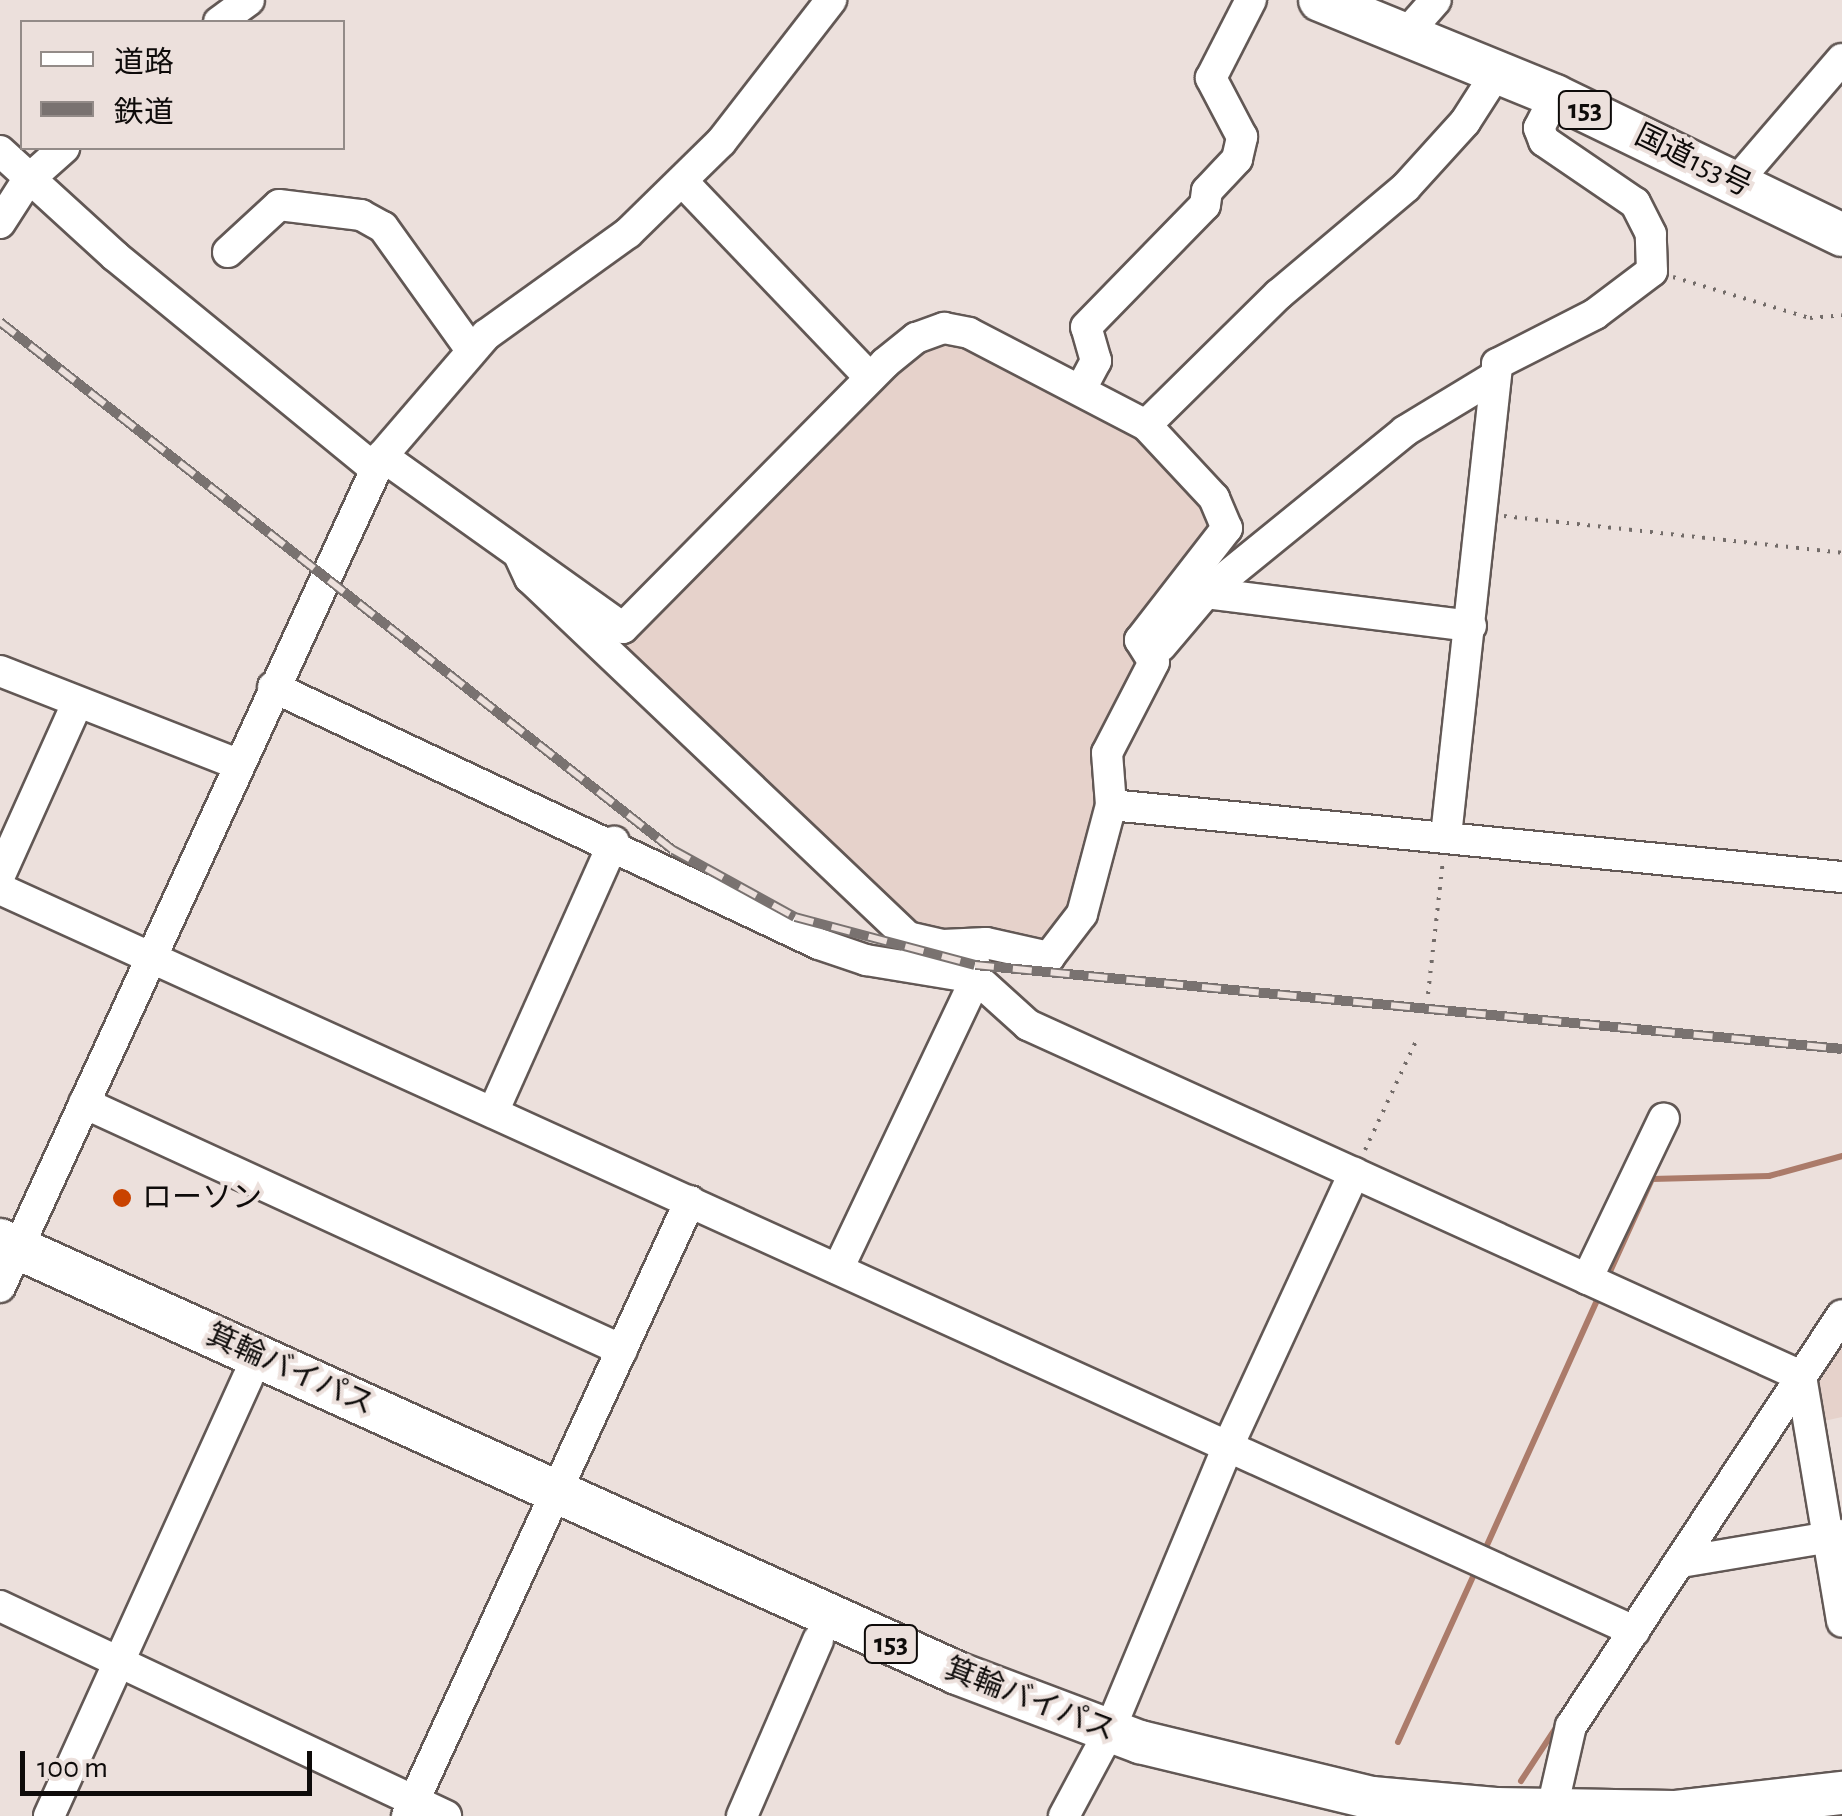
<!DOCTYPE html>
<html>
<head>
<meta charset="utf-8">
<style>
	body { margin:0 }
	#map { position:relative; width:1842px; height:1816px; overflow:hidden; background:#ece0dc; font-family:"Alegreya Sans","Noto Sans JP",sans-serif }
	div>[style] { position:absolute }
	.built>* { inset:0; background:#e6d2cb }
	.stream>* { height:6px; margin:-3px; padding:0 3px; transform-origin:3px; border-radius:3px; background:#ab7b6a }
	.path>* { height:4px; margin-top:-2px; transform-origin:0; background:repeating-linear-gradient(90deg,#736c69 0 2.5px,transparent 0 10.5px) }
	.roads { filter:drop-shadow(2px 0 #625855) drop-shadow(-2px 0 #625855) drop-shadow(0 2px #625855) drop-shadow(0 -2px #625855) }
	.minor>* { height:30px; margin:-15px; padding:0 15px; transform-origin:15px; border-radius:15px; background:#fff }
	.highway>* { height:42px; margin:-21px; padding:0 21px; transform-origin:21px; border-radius:21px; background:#fff }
	.rail>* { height:10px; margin-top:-5px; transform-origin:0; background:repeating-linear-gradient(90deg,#ece0dc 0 19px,#797270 0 38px); box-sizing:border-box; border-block:2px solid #797270 }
	.dots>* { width:28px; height:28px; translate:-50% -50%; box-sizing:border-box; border:5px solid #ece0dc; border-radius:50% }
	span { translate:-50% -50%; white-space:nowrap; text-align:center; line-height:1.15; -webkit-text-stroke:8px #ece0dc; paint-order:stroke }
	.shield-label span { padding:2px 8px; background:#ece0dc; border:2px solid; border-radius:8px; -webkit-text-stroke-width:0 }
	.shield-label { font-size:28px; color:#0e0b0a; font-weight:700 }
	.street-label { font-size:30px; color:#0e0b0a }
	.poi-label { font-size:30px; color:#0e0b0a }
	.left { translate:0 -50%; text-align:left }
	.legend { position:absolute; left:20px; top:20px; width:325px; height:130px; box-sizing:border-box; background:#ece0dc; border:2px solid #938b88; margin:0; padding:12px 18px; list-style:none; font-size:30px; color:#0e0b0a }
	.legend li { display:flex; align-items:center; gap:20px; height:50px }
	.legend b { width:50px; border:2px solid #938b88 }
	.scale { position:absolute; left:20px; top:1751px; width:292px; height:45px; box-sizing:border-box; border:5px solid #0e0b0a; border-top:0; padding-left:12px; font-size:30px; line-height:35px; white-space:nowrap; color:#0e0b0a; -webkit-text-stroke:8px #ece0dc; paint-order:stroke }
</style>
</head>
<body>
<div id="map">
	<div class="built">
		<div style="clip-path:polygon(944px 328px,1146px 425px,1227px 528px,1114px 733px,1111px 805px,1049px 957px,908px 937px,530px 578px,623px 627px)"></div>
		<div style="clip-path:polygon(1842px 1329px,1842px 1417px,1815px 1423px,1816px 1369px)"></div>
	</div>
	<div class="stream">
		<div style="left:1608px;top:1276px;width:107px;rotate:-65.6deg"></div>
		<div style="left:1652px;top:1179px;width:117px;rotate:-1.5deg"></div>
		<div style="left:1769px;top:1176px;width:76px;rotate:-15.3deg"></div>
		<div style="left:1483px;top:1554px;width:287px;rotate:-65.8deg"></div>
		<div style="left:1398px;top:1742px;width:189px;rotate:-65.6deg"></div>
		<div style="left:1521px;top:1781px;width:66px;rotate:-56.8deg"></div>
	</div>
	<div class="path">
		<div style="left:1673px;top:277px;width:143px;rotate:16.7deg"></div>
		<div style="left:1810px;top:318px;width:32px;rotate:-5deg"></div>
		<div style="left:1504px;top:516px;width:340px;rotate:6.2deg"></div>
		<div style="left:1428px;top:994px;width:134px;rotate:-83.6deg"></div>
		<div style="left:1365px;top:1150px;width:120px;rotate:-64.9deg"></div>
	</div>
	<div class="roads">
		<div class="minor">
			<div style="left:219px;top:22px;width:37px;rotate:-36deg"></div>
			<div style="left:1406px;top:34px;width:45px;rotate:-48.6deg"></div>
			<div style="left:0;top:151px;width:156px;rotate:42.4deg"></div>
			<div style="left:115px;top:256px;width:336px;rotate:39.3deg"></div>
			<div style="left:682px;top:181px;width:272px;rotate:46.3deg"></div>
			<div style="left:1737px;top:181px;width:161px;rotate:-49.3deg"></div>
			<div style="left:0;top:223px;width:50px;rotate:-57.3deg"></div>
			<div style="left:27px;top:181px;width:50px;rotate:-41.7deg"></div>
			<div style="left:228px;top:252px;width:69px;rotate:-42.7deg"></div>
			<div style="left:279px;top:205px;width:83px;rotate:7deg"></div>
			<div style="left:361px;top:215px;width:25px;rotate:29deg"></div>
			<div style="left:383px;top:227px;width:151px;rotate:54.4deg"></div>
			<div style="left:1081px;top:389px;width:32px;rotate:-62deg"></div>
			<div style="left:1096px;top:361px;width:35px;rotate:-106deg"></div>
			<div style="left:1086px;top:327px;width:170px;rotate:-45.7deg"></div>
			<div style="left:1205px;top:205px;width:14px;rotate:-82deg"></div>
			<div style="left:1207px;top:191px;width:44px;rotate:-46.8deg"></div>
			<div style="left:1237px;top:159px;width:23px;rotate:-77deg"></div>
			<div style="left:1242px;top:137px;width:67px;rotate:-117.7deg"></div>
			<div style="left:1211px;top:78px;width:88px;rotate:-62.9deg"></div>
			<div style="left:1146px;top:425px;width:187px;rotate:-44.6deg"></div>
			<div style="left:1279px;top:294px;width:166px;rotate:-40.1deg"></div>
			<div style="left:1406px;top:187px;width:88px;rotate:-47.8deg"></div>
			<div style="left:1465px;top:122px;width:59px;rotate:-57.4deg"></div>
			<div style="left:382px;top:456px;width:296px;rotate:35.5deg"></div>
			<div style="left:623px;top:628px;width:373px;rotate:-45.3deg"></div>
			<div style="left:885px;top:363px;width:40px;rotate:-39deg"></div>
			<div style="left:916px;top:338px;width:30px;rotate:-20deg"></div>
			<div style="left:944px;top:328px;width:25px;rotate:11deg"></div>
			<div style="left:969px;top:333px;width:199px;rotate:27.5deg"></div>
			<div style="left:1146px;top:425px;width:100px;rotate:47deg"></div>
			<div style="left:1214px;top:498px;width:33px;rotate:67deg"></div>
			<div style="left:1227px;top:528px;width:142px;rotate:127.8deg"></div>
			<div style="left:1140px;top:640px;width:26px;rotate:58deg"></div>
			<div style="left:1154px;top:662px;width:102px;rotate:117.3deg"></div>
			<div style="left:1107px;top:753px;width:52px;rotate:85.6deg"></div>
			<div style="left:520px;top:557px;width:23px;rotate:65deg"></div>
			<div style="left:530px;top:578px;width:521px;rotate:43.52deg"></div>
			<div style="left:908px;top:937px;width:36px;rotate:13deg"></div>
			<div style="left:943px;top:945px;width:43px;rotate:-2.7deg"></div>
			<div style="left:986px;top:943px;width:65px;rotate:12.5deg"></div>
			<div style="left:1049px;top:957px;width:54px;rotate:-52.5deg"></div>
			<div style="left:1082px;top:914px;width:113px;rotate:-75.1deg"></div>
			<div style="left:1111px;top:805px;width:735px;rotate:5.63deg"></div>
			<div style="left:1206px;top:593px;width:257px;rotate:-39.1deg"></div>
			<div style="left:1405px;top:431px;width:104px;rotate:-31.2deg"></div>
			<div style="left:1161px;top:646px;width:70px;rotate:-49.7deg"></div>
			<div style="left:1206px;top:593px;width:267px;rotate:7.1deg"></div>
			<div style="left:0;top:671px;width:255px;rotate:21.4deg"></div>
			<div style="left:273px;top:687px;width:603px;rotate:25.21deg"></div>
			<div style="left:819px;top:944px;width:50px;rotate:18.8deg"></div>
			<div style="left:866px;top:960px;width:111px;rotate:9.3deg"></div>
			<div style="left:976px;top:978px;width:70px;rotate:42.1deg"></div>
			<div style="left:1028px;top:1025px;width:849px;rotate:24.42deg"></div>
			<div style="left:1801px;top:1376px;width:249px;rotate:80.5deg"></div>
			<div style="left:1446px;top:836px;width:475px;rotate:-83.8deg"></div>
			<div style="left:1497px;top:364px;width:110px;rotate:-27deg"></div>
			<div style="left:1595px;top:314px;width:71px;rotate:-37deg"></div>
			<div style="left:1652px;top:271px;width:37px;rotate:-92deg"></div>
			<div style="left:1651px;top:234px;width:35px;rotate:-117deg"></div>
			<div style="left:1635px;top:203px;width:110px;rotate:-145.7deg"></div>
			<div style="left:1544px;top:141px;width:14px;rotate:-111deg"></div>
			<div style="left:1539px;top:128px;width:36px;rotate:-63deg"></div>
			<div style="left:0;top:875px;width:185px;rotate:-65.8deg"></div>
			<div style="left:0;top:889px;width:1795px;rotate:24.42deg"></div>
			<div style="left:84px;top:1103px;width:592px;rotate:24.66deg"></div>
			<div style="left:494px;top:1110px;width:294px;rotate:-65.9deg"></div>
			<div style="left:838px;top:1269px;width:322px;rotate:-64.6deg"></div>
			<div style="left:976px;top:978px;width:16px;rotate:-97deg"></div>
			<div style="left:1587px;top:1279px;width:178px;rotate:-64.4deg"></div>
			<div style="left:0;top:1287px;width:915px;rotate:-65.31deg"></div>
			<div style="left:382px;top:456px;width:160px;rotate:-49.3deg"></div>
			<div style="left:486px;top:335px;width:175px;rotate:-35.7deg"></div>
			<div style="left:628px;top:233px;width:130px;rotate:-44.4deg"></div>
			<div style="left:721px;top:142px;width:180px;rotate:-52.2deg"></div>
			<div style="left:1681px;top:1562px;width:163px;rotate:-9.5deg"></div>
			<div style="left:0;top:1606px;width:493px;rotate:25.2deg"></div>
			<div style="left:1551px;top:1813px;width:89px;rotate:-77.1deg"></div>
			<div style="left:1571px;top:1726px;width:492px;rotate:-56.6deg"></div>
			<div style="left:49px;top:1816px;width:481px;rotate:-65.6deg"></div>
			<div style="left:407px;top:1816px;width:677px;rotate:-65.29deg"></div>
			<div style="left:742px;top:1816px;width:192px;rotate:-66.6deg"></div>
			<div style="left:1064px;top:1816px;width:95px;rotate:-61.8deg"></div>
			<div style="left:1109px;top:1732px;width:310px;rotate:-67.4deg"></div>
			<div style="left:1228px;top:1446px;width:301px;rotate:-65.2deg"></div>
		</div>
		<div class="highway">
			<div style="left:1320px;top:0;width:254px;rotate:22.2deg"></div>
			<div style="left:1555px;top:96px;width:319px;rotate:25.8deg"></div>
			<div style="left:0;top:1240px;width:1050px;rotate:24.34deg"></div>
			<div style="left:957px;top:1673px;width:196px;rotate:20.7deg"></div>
			<div style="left:1140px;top:1742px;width:239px;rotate:13.6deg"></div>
			<div style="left:1372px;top:1798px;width:124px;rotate:5.1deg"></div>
			<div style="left:1496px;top:1809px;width:178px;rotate:1deg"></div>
			<div style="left:1674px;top:1812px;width:169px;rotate:-6.5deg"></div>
		</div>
	</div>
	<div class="rail">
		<div style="left:0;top:322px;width:855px;rotate:38.12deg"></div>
		<div style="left:673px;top:850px;width:139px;rotate:28.8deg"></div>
		<div style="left:795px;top:917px;width:186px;rotate:14.9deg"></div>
		<div style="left:975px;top:965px;width:871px;rotate:5.53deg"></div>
	</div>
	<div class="dots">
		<div style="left:122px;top:1198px;background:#c94300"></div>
	</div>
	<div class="shield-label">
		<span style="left:1585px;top:110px">153</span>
		<span style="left:891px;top:1644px">153</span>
	</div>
	<div class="street-label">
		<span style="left:1693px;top:161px;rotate:26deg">国道153号</span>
		<span style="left:290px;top:1370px;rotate:24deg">箕輪バイパス</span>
		<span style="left:1030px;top:1700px;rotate:21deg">箕輪バイパス</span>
	</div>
	<div class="poi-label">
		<span class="left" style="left:142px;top:1198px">ローソン</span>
	</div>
	<ul class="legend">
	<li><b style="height:12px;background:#fff"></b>道路</li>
	<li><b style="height:12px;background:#797270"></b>鉄道</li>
	</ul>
	<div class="scale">100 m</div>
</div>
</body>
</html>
